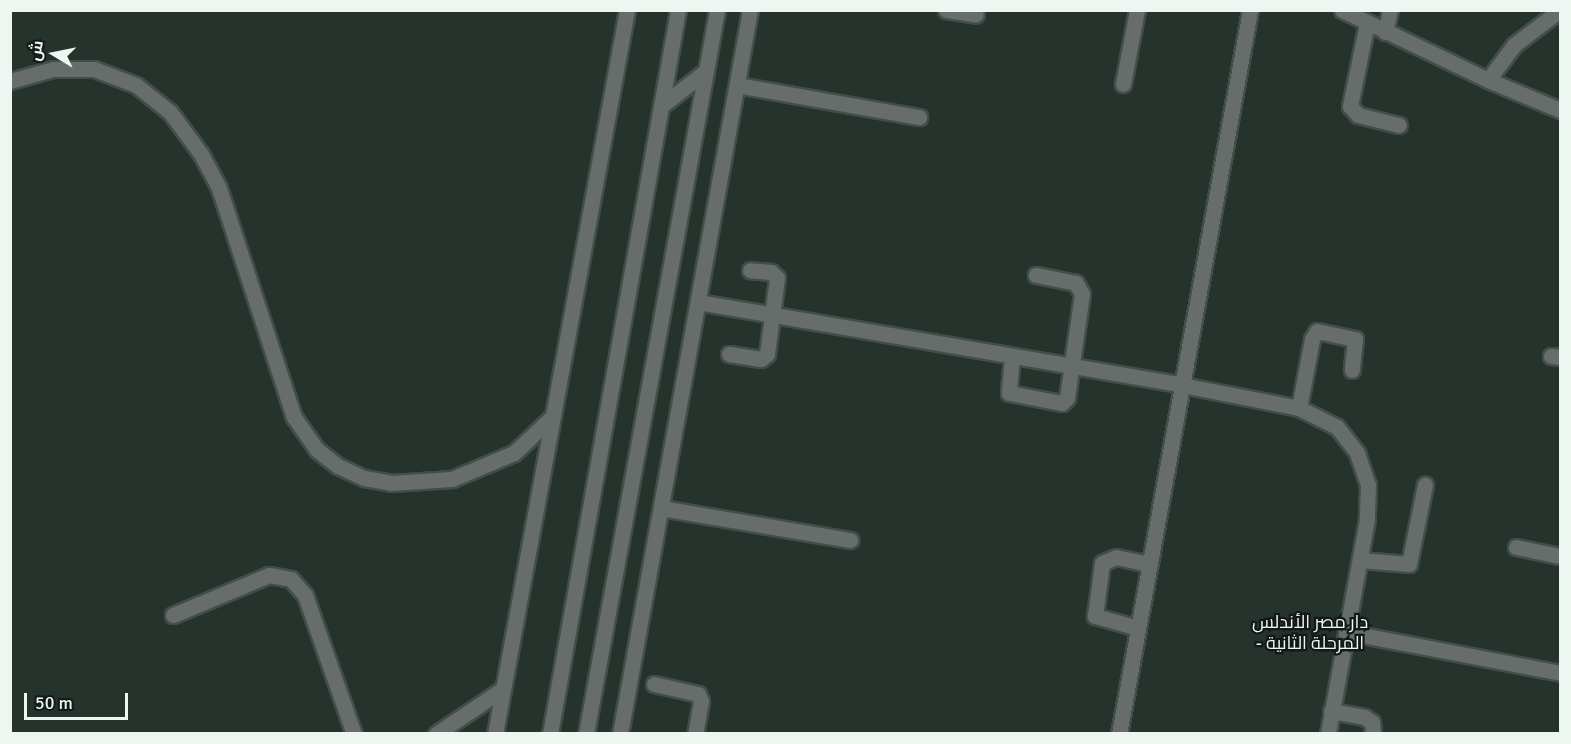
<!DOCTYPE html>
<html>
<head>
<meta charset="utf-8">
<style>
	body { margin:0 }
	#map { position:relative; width:1571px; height:744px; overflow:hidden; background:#26332c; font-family:Signika,Cairo,sans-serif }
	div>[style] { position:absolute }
	.roads { filter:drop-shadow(2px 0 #424e48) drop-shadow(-2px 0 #424e48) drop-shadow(0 2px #424e48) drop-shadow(0 -2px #424e48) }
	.minor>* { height:15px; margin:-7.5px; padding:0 7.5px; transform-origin:7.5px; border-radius:7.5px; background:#676d6a }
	span { translate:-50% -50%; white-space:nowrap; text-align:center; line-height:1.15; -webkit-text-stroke:4.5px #131916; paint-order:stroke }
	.neighbourhood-label { font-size:18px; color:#edf6f1 }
	.frame { position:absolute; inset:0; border:12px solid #edf6f1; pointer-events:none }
	.north { position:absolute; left:24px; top:24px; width:60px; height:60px; -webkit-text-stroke:4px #131916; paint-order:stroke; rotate:280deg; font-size:16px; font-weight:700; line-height:24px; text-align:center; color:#edf6f1 }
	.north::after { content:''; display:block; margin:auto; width:21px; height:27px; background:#edf6f1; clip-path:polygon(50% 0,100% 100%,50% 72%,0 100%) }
	.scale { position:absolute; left:24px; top:693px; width:104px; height:27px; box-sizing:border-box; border:3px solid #edf6f1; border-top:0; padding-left:8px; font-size:18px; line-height:21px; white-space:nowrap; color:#edf6f1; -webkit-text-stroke:4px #131916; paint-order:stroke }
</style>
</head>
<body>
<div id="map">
	<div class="roads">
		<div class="minor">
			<div style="left:946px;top:10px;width:30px;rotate:9deg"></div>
			<div style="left:1342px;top:10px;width:162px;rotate:25.6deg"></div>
			<div style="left:1488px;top:80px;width:78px;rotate:22.6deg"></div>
			<div style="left:1367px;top:23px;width:85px;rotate:101.6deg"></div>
			<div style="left:1350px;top:106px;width:12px;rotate:48deg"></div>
			<div style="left:1358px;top:115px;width:42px;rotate:13.7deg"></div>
			<div style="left:1385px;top:32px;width:23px;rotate:-77deg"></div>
			<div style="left:1488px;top:80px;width:44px;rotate:-53.4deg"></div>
			<div style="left:1514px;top:45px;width:58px;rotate:-37.3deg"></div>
			<div style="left:10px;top:81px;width:45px;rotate:-15.6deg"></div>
			<div style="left:53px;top:69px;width:41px"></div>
			<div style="left:94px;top:69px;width:45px;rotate:20.9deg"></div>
			<div style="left:136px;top:85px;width:43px;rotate:38.5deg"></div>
			<div style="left:170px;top:112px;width:52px;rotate:53.6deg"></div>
			<div style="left:201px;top:154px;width:38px;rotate:62deg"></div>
			<div style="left:219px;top:188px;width:241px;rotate:71.9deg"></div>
			<div style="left:294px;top:417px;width:39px;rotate:55deg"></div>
			<div style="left:316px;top:449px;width:28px;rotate:38deg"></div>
			<div style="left:338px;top:466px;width:29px;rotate:25deg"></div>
			<div style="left:364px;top:478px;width:27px;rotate:10deg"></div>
			<div style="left:391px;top:483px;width:61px;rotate:-3.8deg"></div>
			<div style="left:452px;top:479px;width:67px;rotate:-22.8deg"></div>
			<div style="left:514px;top:453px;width:54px;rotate:-43.5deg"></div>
			<div style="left:1123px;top:84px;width:75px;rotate:-79.3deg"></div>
			<div style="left:737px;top:85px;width:185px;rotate:10deg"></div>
			<div style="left:661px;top:106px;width:57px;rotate:-37.9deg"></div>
			<div style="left:698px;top:302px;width:491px;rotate:9.7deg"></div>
			<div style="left:1182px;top:385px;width:119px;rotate:11.1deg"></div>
			<div style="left:1299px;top:408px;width:42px;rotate:26.6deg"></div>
			<div style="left:1337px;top:427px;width:33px;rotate:52deg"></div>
			<div style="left:1357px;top:453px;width:34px;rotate:71deg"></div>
			<div style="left:1368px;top:485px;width:34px;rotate:92deg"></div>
			<div style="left:1367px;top:519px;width:219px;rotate:100.3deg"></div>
			<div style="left:729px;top:354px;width:32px;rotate:9deg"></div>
			<div style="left:761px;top:359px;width:8px;rotate:-40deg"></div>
			<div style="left:767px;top:354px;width:77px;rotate:-82.5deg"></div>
			<div style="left:777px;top:278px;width:8px;rotate:-135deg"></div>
			<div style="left:771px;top:272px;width:21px;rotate:-175deg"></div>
			<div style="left:1012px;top:356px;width:37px;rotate:95deg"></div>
			<div style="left:1009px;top:393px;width:54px;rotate:10.7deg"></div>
			<div style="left:1062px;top:403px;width:7px;rotate:-45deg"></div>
			<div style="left:1067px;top:398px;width:105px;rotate:-81.8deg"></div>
			<div style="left:1082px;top:294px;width:13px;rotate:-119deg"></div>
			<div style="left:1076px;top:283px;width:41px;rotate:-168.7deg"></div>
			<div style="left:1551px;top:356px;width:9px;rotate:6deg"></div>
			<div style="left:1299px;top:408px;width:70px;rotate:-79.3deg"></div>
			<div style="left:1312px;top:339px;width:9px;rotate:-58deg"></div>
			<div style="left:1317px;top:331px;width:39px;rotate:12deg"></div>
			<div style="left:1355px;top:339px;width:31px;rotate:96deg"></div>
			<div style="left:661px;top:508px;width:192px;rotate:9.6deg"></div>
			<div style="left:1516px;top:547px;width:45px;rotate:11.6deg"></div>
			<div style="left:1360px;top:560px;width:49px;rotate:4.7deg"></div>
			<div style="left:1409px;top:564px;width:81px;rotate:-78.6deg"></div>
			<div style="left:173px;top:615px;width:104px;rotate:-22.6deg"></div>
			<div style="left:269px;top:575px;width:22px;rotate:10deg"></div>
			<div style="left:291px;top:579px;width:21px;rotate:49deg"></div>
			<div style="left:305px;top:595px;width:147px;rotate:70.6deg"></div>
			<div style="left:1138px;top:628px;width:45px;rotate:-164.4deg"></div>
			<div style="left:1095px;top:616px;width:53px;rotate:-82.5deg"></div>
			<div style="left:1102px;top:563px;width:15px;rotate:-23deg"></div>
			<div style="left:1116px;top:557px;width:34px;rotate:12deg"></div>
			<div style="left:1346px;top:632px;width:218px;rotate:10.8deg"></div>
			<div style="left:654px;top:684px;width:45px;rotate:12.8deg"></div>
			<div style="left:698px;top:694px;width:8px;rotate:67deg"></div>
			<div style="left:701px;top:701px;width:34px;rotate:100deg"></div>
			<div style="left:1331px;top:711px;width:34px;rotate:10deg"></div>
			<div style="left:1364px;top:717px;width:9px;rotate:32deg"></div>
			<div style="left:1372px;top:722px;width:12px;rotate:85deg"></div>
			<div style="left:436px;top:734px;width:81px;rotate:-33.9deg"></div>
			<div style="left:495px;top:734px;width:736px;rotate:-79.67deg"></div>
			<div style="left:550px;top:734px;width:735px;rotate:-79.97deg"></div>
			<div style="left:586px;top:734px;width:736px;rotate:-79.74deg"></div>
			<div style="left:620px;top:734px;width:736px;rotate:-79.82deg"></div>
			<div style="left:1119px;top:734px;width:736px;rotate:-79.74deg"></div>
		</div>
	</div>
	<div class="neighbourhood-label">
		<span style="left:1310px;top:633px">دار مصر الأندلس<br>- المرحلة الثانية</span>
	</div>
	<div class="frame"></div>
	<div class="north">ش</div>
	<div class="scale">50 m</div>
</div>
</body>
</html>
